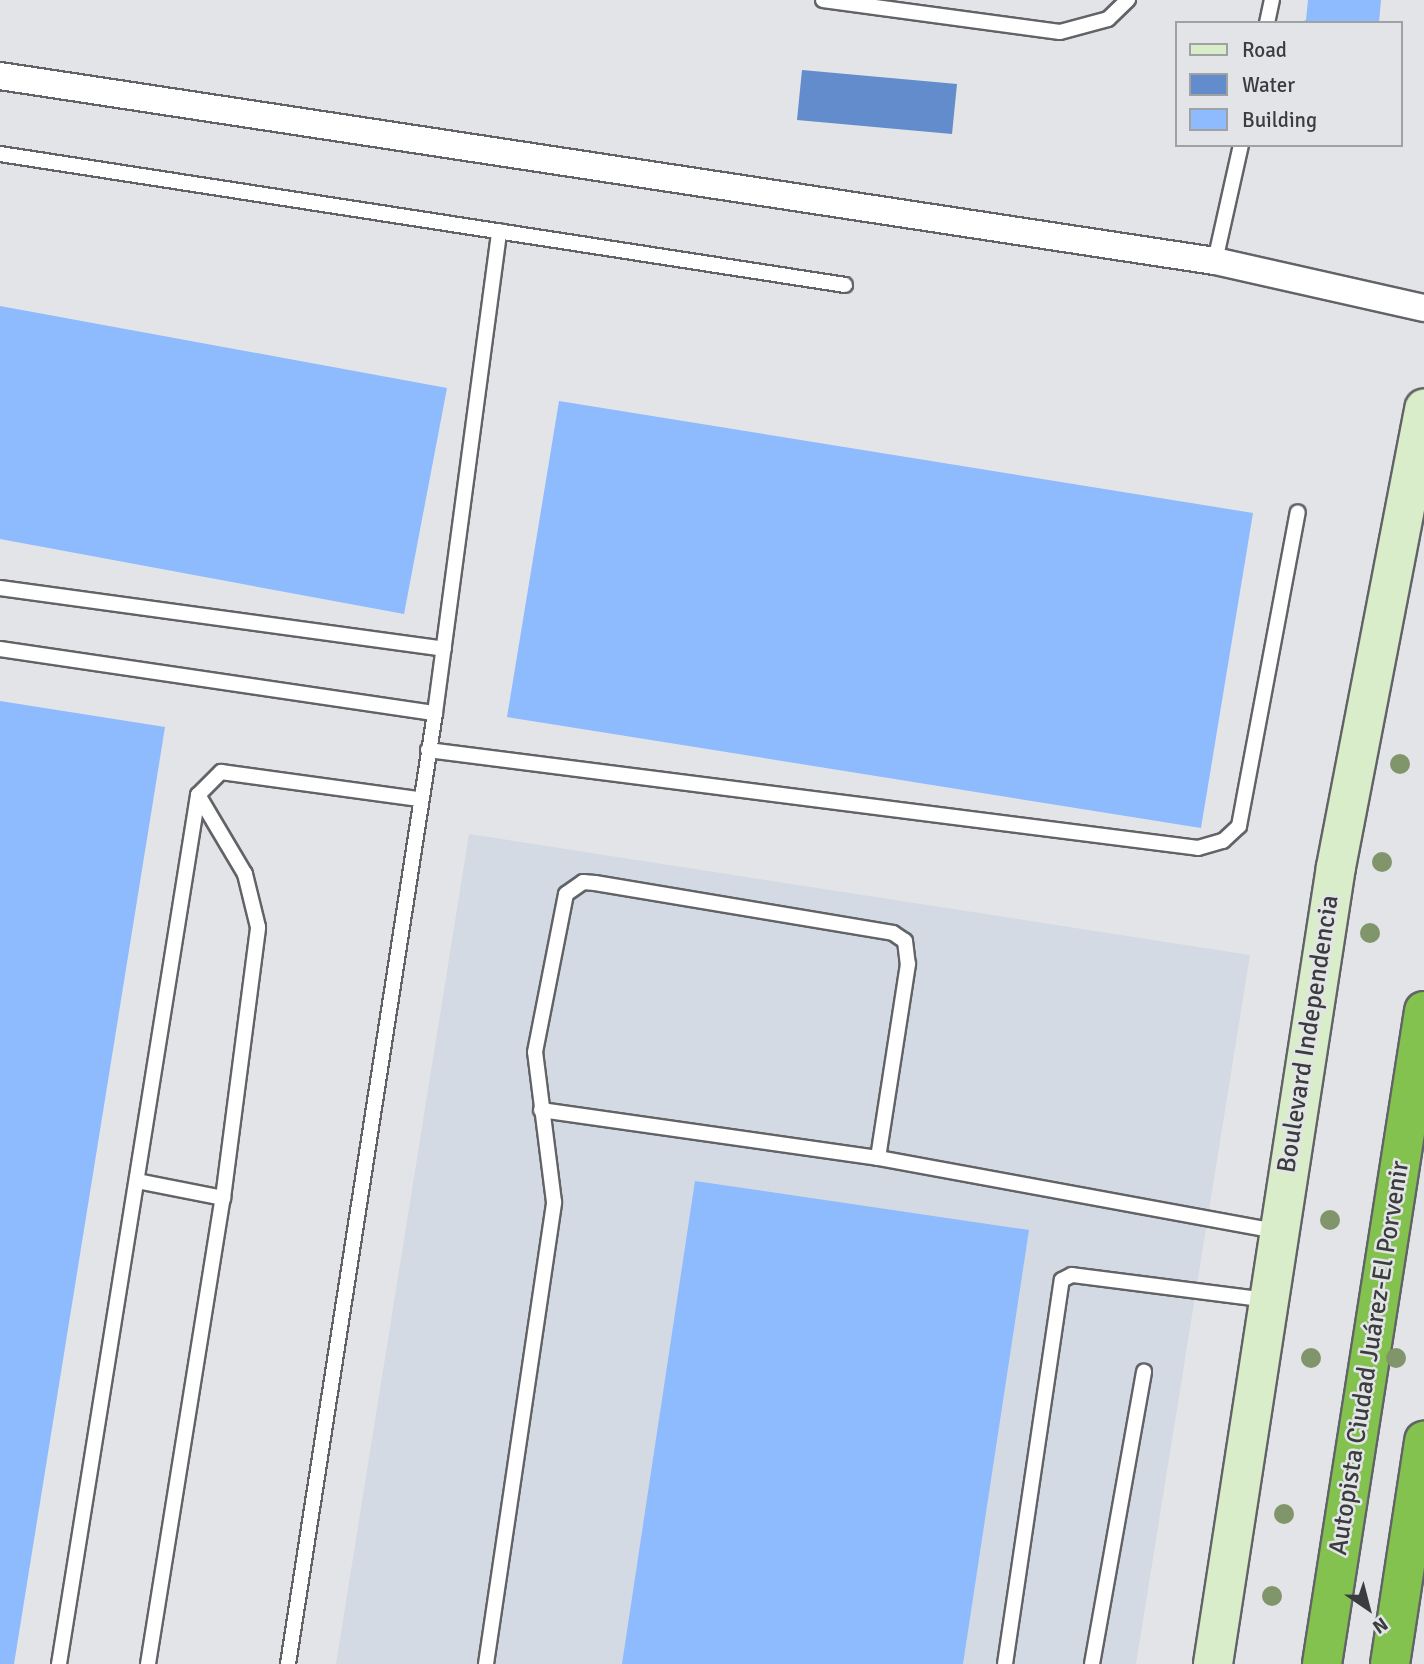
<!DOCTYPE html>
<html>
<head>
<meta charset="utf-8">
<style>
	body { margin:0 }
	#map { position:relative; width:1424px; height:1664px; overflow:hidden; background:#e3e4e7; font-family:Signika,sans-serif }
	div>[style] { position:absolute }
	.built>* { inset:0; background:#d4dae3 }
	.water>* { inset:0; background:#628ccc }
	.building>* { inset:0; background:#8ebafe }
	.roads { filter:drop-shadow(2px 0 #626366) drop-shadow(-2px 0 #626366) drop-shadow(0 2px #626366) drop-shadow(0 -2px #626366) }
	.lane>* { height:14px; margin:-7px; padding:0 7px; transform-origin:7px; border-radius:7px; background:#fff }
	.street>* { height:26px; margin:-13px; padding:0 13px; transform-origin:13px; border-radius:13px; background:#fff }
	.secondary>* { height:38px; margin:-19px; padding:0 19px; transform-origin:19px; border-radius:19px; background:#daedca }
	.highway>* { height:38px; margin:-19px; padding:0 19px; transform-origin:19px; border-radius:19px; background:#83c24e }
	.trees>* { width:20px; height:20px; margin:-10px; border-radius:50%; background:#81956b }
	span { translate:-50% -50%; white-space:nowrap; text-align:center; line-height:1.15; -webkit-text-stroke:5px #e3e4e7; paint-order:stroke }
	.street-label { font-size:26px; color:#3b3c3d }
	.legend { position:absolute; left:1175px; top:21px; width:228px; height:126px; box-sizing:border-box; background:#e3e4e7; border:2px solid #a0a1a3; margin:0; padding:9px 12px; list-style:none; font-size:21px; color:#3b3c3d }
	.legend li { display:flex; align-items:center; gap:14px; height:35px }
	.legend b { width:35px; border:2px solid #a0a1a3 }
	.north { position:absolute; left:1333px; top:1573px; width:70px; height:70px; -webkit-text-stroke:5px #e3e4e7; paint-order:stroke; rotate:145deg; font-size:19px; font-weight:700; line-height:28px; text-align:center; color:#3b3c3d }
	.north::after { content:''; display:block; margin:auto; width:24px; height:32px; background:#3b3c3d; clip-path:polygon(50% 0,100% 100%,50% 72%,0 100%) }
</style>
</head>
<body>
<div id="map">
	<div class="built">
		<div style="clip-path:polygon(469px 834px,1250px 955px,1136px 1664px,336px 1664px)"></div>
	</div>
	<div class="water">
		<div style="clip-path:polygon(802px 70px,957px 84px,952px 134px,797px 120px)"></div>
	</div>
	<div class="building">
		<div style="clip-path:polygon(1308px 0,1381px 0,1379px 23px,1299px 23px,1306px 20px)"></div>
		<div style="clip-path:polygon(0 306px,447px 388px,404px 614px,0 539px)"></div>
		<div style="clip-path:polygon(559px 401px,1253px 513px,1201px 828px,507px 717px)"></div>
		<div style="clip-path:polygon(0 701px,165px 727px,14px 1664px,0 1664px)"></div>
		<div style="clip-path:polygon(695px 1181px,1029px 1230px,963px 1664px,622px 1664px)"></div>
	</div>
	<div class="roads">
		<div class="lane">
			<div style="left:823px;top:0;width:239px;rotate:7.7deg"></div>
			<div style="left:1060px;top:32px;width:50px;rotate:-15.2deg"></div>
			<div style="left:1108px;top:19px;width:28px;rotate:-44deg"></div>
			<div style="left:1267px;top:23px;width:24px;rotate:-78deg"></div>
			<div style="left:0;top:154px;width:855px;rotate:8.81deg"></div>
			<div style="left:1215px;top:261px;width:119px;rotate:-77.4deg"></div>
			<div style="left:0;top:588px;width:448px;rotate:7.8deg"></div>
			<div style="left:0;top:649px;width:440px;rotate:8.4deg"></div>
			<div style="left:428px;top:750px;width:776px;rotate:7.25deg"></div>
			<div style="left:1198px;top:848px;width:26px;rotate:-16deg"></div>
			<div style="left:1223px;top:841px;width:22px;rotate:-43deg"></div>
			<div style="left:1239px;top:826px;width:319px;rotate:-79.4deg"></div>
			<div style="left:541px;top:1110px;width:340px;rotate:8.1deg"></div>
			<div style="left:878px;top:1158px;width:405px;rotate:10.4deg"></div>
			<div style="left:137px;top:1181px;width:88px;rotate:11.2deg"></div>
			<div style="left:59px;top:1664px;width:880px;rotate:-80.91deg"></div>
			<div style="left:198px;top:795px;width:33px;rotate:-45deg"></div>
			<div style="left:221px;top:772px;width:200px;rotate:7.8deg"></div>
			<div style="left:148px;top:1664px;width:472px;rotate:-80.9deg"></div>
			<div style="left:223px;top:1198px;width:273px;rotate:-82.6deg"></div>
			<div style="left:258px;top:927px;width:55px;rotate:-103.8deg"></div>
			<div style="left:245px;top:874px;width:92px;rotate:-120.7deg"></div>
			<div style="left:288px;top:1664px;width:962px;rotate:-81.21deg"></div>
			<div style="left:435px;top:713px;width:486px;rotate:-82.4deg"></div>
			<div style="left:486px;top:1664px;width:467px;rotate:-81.6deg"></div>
			<div style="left:554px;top:1202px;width:151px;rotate:-97.2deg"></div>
			<div style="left:535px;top:1052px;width:161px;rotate:-78.9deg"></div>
			<div style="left:566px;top:894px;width:21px;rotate:-35deg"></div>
			<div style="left:583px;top:882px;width:12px;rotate:5deg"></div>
			<div style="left:595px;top:883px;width:302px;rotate:9.5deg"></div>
			<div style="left:893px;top:933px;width:14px;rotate:34deg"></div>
			<div style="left:905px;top:941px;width:23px;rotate:83deg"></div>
			<div style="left:908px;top:964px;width:196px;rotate:98.8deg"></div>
			<div style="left:1005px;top:1664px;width:388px;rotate:-81.6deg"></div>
			<div style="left:1062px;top:1280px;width:11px;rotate:-27deg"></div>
			<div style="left:1072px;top:1275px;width:197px;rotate:7.3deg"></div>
			<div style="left:1092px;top:1664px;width:297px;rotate:-79.9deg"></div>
		</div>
		<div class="street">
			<div style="left:0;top:76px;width:1229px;rotate:8.66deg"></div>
			<div style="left:1215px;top:261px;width:214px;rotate:12.7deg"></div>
		</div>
		<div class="secondary">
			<div style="left:1213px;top:1664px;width:806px;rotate:-81.23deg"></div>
			<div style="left:1336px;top:867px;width:467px;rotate:-79.1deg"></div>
		</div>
		<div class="highway">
			<div style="left:1322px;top:1664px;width:661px;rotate:-81.12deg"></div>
			<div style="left:1390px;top:1664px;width:226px;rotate:-81.3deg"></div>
		</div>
	</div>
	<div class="trees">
		<div style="left:1400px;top:764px"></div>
		<div style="left:1382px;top:862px"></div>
		<div style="left:1370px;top:933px"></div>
		<div style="left:1330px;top:1220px"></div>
		<div style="left:1311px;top:1358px"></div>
		<div style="left:1396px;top:1358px"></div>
		<div style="left:1284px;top:1514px"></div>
		<div style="left:1272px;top:1596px"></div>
	</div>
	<div class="street-label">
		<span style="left:1309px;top:1034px;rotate:-81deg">Boulevard Independencia</span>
		<span style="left:1370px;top:1358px;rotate:-81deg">Autopista Ciudad Juárez-El Porvenir</span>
	</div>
	<ul class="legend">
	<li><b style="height:9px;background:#daedca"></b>Road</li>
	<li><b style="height:19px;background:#628ccc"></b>Water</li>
	<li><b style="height:19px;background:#8ebafe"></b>Building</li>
	</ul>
	<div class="north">N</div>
</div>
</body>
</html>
